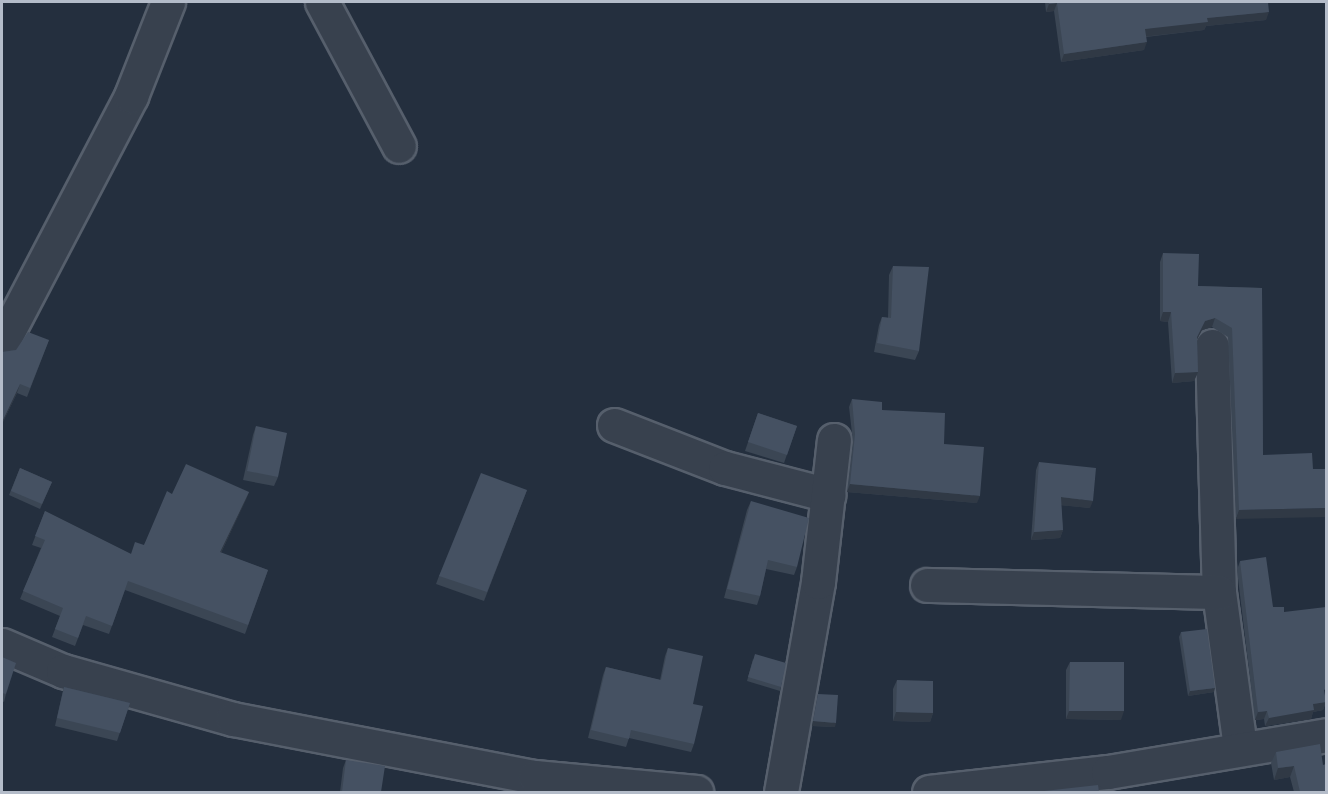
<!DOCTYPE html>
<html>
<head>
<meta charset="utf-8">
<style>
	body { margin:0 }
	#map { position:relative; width:1328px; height:794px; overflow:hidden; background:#242f3e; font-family:"PT Sans Narrow",sans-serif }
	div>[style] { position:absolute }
	.roads { filter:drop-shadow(2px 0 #565f6c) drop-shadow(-2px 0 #565f6c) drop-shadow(0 2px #565f6c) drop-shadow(0 -2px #565f6c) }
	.minor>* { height:33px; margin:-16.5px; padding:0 16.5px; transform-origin:16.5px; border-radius:16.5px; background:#38414e }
	.wall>* { inset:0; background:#3b4654 }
	.shaded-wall>* { inset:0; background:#303945 }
	.building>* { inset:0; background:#455162 }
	span { translate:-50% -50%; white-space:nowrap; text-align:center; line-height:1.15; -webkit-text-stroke:6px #1d2633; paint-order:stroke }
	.frame { position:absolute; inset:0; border:3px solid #b4bcc9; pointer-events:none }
</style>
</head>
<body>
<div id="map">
	<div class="roads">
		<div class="minor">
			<div style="left:322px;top:2px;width:163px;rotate:61.9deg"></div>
			<div style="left:2px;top:343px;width:279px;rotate:-62.4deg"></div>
			<div style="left:131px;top:96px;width:101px;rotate:-68.5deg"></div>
			<div style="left:1212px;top:346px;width:246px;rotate:88.4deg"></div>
			<div style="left:1219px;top:592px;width:157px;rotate:82.3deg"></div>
			<div style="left:614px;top:425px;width:119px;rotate:21.2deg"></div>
			<div style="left:725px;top:468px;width:107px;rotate:14.6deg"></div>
			<div style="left:927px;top:585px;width:292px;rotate:1.4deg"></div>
			<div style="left:2px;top:645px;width:66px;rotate:23.1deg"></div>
			<div style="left:63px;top:671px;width:177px;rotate:15.8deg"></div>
			<div style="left:233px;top:719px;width:308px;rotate:10.9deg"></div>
			<div style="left:535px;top:777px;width:162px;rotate:5.3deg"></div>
			<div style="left:781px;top:792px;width:213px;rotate:-80deg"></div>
			<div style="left:818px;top:582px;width:143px;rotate:-83.6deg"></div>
			<div style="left:929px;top:792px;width:180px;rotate:-6.4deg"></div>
			<div style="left:1108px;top:772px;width:221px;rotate:-9.6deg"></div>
		</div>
	</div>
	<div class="wall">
		<div style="clip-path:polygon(1045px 2px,1268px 2px,1266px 20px,1206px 26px,1204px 30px,1146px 37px,1144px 50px,1061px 62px,1054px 11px,1046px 12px)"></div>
		<div style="clip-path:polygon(1163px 253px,1198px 286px,1262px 288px,1263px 455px,1236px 519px,1228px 337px,1212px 327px,1202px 330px,1197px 340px,1198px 372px,1194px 381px,1172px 383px,1168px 322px,1160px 321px,1160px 262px)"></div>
		<div style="clip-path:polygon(893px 266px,919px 351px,915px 360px,874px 352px,879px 325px,882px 317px,888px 318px,889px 275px)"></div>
		<div style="clip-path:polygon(49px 340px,27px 397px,17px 393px,2px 424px,2px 352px,16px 350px)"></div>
		<div style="clip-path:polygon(852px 399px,882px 410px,944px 444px,977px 503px,847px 492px,853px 442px,849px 407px)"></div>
		<div style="clip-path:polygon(758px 413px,797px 426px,784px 463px,745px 451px)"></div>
		<div style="clip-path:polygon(256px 426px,278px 477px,274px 486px,243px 480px,253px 435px)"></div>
		<div style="clip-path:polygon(1039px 462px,1090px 508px,1061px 505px,1063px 530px,1060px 538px,1031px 540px,1036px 470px)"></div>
		<div style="clip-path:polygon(20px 468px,52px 482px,40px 509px,9px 495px)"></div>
		<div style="clip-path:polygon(527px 490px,484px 601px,436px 584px,439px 576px)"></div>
		<div style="clip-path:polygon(249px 492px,221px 553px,268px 570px,245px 634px,125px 590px,109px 634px,83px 625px,75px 646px,52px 637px,60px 616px,20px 599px,41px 548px,32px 545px,45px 511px,131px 554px,144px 545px,172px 494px)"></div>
		<div style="clip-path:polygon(751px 501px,797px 567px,794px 575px,766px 569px,760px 596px,757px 605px,724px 598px,747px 510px)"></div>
		<div style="clip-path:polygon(1240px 561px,1273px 607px,1284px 612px,1326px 698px,1326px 702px,1323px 710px,1313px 712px,1311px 719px,1265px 726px,1264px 719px,1255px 720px,1237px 570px)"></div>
		<div style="clip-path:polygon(1181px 632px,1214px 692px,1188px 696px,1179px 637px)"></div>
		<div style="clip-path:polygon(668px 648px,693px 704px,694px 744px,691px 752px,629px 738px,626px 747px,588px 738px,603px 675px,606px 667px,660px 680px,665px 656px)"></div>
		<div style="clip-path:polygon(2px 657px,6px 694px,4px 702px,2px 701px)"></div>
		<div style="clip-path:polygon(753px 659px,781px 687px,780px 691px,747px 681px)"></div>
		<div style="clip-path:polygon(1070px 662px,1121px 720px,1066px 719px,1066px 670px)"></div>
		<div style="clip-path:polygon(897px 680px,933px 713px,930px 722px,893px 721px,893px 689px)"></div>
		<div style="clip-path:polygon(64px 687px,130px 703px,117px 741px,55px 726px,62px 695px)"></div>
		<div style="clip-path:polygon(818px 694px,835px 727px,812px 726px)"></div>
		<div style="clip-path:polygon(1276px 752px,1323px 765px,1326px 792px,1294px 792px,1290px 777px,1274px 780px,1271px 763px)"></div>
		<div style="clip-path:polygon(346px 760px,381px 792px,340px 792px,343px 768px)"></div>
	</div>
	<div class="shaded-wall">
		<div style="clip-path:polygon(1057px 3px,1054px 11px,1046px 12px,1049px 4px)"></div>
		<div style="clip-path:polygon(1269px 12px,1266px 20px,1206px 26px,1204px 30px,1142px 37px,1145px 29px,1207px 18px)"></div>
		<div style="clip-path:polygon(1147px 42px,1144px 50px,1061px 62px,1064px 54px)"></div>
		<div style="clip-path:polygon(1163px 312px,1171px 312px,1168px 322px,1160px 321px)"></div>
		<div style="clip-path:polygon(1215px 318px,1212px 327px,1202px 330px,1193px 346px,1197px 337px,1205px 321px)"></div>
		<div style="clip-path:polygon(1198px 372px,1194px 381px,1172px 383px,1175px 373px)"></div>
		<div style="clip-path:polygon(20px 384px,17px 393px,2px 424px,2px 422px)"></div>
		<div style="clip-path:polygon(850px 484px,980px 496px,977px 503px,847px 492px)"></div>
		<div style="clip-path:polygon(249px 492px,246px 500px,217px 561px,220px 552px)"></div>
		<div style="clip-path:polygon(1061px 497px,1093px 501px,1090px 508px,1058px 505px)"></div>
		<div style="clip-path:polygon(1326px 508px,1326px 517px,1236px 519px,1239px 510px)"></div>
		<div style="clip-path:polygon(1063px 530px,1060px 538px,1031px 540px,1034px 532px)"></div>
		<div style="clip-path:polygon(1215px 688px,1214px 692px,1188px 696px,1190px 691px)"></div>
		<div style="clip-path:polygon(1326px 702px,1323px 710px,1313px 712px,1311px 719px,1265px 726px,1269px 718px,1313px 704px)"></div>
		<div style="clip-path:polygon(1069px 711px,1124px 711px,1121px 720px,1066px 719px)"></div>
		<div style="clip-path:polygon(1267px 711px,1264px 719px,1255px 720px,1258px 712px)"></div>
		<div style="clip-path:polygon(896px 712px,933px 713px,930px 722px,893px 721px)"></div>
		<div style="clip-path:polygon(813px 721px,836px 723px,835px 727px,812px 726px)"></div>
		<div style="clip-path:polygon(1294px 766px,1290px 777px,1274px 780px,1278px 768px)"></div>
	</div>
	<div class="building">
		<div style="clip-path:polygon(1049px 2px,1268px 2px,1269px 12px,1207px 18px,1208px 22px,1145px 29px,1147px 42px,1064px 54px,1057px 3px,1049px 4px)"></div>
		<div style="clip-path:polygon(1163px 253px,1199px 254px,1198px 286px,1262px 288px,1263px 455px,1312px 453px,1313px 469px,1326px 469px,1326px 508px,1239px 510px,1232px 328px,1215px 318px,1205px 321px,1197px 337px,1198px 372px,1175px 373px,1171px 312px,1163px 312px)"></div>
		<div style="clip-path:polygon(893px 266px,929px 267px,919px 351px,877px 343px,882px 317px,891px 318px)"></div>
		<div style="clip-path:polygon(28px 332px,49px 340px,30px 388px,20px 384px,2px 422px,2px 352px,16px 350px)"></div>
		<div style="clip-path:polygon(852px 399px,882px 402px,882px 410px,945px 413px,944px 444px,984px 447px,980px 496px,850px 484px,855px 434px)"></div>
		<div style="clip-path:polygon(758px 413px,797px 426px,787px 455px,748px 442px)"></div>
		<div style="clip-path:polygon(256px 426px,287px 433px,278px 477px,247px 471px)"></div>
		<div style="clip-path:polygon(1039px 462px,1096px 468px,1093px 501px,1061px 497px,1063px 530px,1034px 532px)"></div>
		<div style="clip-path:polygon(186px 464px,249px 492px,220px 552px,268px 570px,248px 625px,128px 581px,112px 626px,86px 616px,78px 638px,55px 629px,63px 608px,23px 591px,45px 540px,35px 536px,45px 511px,131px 554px,135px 542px,144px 545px,167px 491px,172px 494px)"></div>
		<div style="clip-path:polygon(20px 468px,52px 482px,42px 504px,11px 491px)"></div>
		<div style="clip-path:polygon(481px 473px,527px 490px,487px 592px,439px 576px)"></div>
		<div style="clip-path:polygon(751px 501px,809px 518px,797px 567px,768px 560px,760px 596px,727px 589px)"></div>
		<div style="clip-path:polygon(1266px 557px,1273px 607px,1284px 607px,1284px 612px,1326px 607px,1326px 689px,1324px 690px,1326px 702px,1313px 704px,1314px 710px,1269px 718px,1267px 711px,1258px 712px,1240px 561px)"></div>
		<div style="clip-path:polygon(1207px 629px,1215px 688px,1190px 691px,1181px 632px)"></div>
		<div style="clip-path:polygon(668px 648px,703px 656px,693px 704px,703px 706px,694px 744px,631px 730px,629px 739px,591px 730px,606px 667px,661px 680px)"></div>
		<div style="clip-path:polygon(755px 654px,786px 663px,781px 687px,748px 677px)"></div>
		<div style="clip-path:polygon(2px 657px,16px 663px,6px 694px,2px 693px)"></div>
		<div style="clip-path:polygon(1070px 662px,1124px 662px,1124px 711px,1069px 711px)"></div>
		<div style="clip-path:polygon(897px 680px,933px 681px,933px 713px,896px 712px)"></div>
		<div style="clip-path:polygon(64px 687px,130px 703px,120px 733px,57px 718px)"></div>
		<div style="clip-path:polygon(818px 694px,838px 695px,836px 723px,813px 721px)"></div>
		<div style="clip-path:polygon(1320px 744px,1323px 765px,1326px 764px,1326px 792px,1300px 792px,1294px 766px,1278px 768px,1276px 752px)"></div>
		<div style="clip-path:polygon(346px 760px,385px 766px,381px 792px,342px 792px)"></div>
		<div style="clip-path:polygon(1098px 785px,1099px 792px,1035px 792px)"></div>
	</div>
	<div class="frame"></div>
</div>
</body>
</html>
